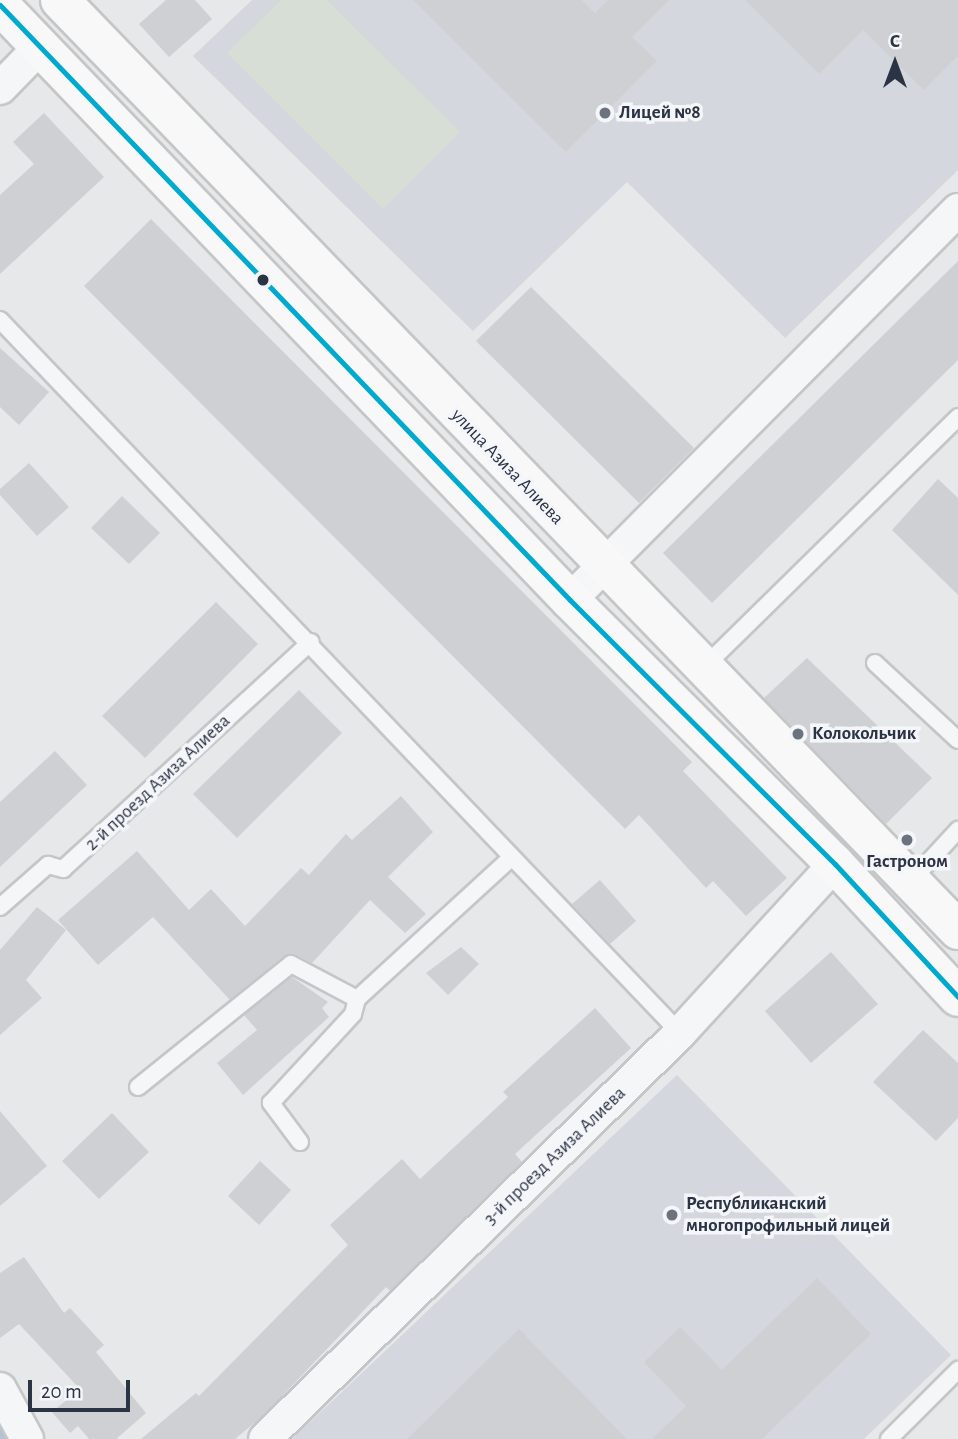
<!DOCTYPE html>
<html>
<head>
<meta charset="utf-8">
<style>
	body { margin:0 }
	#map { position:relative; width:958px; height:1439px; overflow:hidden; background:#e6e8ea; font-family:"Alegreya Sans",sans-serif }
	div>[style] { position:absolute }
	.built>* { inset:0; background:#d4d7dd }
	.green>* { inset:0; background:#d6ded6 }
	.canal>* { height:35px; margin:-17.5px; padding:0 17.5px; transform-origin:17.5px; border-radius:17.5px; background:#b4c4d5 }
	.building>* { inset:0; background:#ced0d3 }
	.roads { filter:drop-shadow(2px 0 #c4c6c8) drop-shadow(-2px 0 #c4c6c8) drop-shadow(0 2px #c4c6c8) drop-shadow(0 -2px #c4c6c8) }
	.lane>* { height:16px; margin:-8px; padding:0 8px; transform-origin:8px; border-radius:8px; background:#f5f6f7 }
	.street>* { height:32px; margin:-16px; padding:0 16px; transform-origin:16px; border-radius:16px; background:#f5f6f7 }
	.secondary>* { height:38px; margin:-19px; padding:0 19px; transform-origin:19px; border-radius:19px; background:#f8f8f8 }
	.bus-1>* { height:5px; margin:-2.5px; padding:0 2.5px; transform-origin:2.5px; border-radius:2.5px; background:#00a9ce }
	.dots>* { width:19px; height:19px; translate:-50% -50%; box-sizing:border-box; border:4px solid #f4f6f9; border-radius:50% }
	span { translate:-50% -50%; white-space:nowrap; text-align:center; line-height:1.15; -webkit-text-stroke:7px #f4f6f9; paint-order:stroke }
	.poi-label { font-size:19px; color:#2b3445; font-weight:700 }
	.left { translate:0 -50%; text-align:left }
	.street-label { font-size:19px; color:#2b3445 }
	.north { position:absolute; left:860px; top:28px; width:70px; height:70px; -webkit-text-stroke:5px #f4f6f9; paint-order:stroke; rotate:0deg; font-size:19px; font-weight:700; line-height:28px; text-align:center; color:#2b3445 }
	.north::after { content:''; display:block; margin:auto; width:24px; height:32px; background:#2b3445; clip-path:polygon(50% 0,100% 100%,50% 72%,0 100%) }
	.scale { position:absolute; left:28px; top:1380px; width:102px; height:32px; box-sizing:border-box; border:4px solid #2b3445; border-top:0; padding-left:9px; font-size:21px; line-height:24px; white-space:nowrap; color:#2b3445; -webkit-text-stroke:5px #f4f6f9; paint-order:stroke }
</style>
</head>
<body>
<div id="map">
	<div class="built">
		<div style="clip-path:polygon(252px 0,958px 0,958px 170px,785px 338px,627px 182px,473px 331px,193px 56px)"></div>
		<div style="clip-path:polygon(677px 1075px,951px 1355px,864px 1439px,292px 1439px)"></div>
	</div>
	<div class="green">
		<div style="clip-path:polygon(281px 0,327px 0,460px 132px,383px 209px,227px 53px)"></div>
	</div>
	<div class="canal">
		<div style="left:0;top:1426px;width:15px;rotate:62deg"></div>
	</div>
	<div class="building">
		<div style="clip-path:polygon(166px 0,195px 0,212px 19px,169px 57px,139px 24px)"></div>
		<div style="clip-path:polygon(413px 0,582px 0,595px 13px,608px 0,669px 0,632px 37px,657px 61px,566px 152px)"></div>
		<div style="clip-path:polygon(745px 0,958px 0,958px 56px,924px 90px,863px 30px,819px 74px)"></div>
		<div style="clip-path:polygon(44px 113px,104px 177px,0 274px,0 195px,34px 164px,13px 142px)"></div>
		<div style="clip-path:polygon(151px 219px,692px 762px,683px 771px,787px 878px,746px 916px,713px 881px,706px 888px,639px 815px,625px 829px,84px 286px)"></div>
		<div style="clip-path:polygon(958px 261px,958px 360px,712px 603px,663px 553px)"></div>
		<div style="clip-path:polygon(531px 287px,694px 448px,639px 503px,476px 341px)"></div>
		<div style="clip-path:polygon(0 348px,49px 392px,19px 425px,0 407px)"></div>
		<div style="clip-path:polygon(29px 463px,69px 507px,37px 536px,0 495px,0 489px)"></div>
		<div style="clip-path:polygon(938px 479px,958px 498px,958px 595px,892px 530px)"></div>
		<div style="clip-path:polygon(122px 496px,160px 533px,129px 564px,91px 528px)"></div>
		<div style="clip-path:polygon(216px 602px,258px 644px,145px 758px,102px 716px)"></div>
		<div style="clip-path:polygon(807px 658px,932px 778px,886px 824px,764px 698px)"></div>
		<div style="clip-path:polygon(299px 690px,342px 733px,237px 838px,193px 794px)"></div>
		<div style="clip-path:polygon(55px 751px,87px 785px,0 867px,0 802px)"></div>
		<div style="clip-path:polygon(401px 796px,433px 832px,388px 877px,426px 914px,405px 933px,370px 900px,312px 963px,295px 954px,285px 955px,230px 1000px,153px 917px,98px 965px,58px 920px,137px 851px,189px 910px,211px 889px,245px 926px,301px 868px,309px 875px,346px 834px,352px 840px)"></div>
		<div style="clip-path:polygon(600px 880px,636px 921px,610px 944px,572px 904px)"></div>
		<div style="clip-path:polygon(37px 907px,66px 930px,26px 980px,42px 998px,0 1035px,0 950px)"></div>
		<div style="clip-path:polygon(461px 947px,479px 964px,448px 995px,426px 973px)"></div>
		<div style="clip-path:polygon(831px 952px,878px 1004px,811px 1063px,765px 1011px)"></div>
		<div style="clip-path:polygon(292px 977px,328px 1002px,322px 1008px,329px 1017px,243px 1095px,217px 1063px,257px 1030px,244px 1015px)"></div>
		<div style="clip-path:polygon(595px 1008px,631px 1048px,515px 1154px,522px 1162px,390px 1291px,386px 1287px,265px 1414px,235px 1439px,141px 1439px,196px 1393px,199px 1396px,348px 1245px,330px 1225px,402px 1159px,420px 1179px,508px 1097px,503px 1092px)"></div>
		<div style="clip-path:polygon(923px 1030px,958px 1063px,958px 1118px,936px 1141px,873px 1082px)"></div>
		<div style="clip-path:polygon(0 1111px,47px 1166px,0 1206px)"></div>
		<div style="clip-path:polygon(112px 1113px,149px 1152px,99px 1199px,62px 1161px)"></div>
		<div style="clip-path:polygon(260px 1161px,291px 1190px,259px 1225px,228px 1196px)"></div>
		<div style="clip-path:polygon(24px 1257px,64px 1313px,70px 1308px,104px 1345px,96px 1352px,146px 1413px,116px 1439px,89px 1439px,78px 1426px,70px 1433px,52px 1412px,80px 1389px,19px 1324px,0 1338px,0 1273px)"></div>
		<div style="clip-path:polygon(817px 1278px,871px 1334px,762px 1439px,652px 1439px,686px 1406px,644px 1362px,680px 1327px,722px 1370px)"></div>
		<div style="clip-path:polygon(519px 1329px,627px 1439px,407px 1439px)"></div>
	</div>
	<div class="roads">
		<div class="lane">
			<div style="left:0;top:320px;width:985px;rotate:46.36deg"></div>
			<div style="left:875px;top:663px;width:113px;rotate:42.9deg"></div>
			<div style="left:703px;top:668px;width:358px;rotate:-44.5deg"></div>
			<div style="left:910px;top:882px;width:71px;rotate:-47.3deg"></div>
			<div style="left:0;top:907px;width:64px;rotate:-41.2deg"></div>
			<div style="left:48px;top:865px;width:16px;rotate:15deg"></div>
			<div style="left:63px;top:869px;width:336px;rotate:-42.5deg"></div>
			<div style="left:138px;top:1087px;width:196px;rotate:-38.8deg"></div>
			<div style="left:291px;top:964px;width:75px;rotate:27.9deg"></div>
			<div style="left:300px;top:1142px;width:49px;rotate:-126.6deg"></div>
			<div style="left:271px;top:1103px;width:121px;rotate:-47.3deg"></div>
			<div style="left:353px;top:1014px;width:16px;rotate:-75deg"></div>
			<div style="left:357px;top:999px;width:207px;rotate:-42.5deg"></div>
			<div style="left:889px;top:1439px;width:98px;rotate:-45deg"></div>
		</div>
		<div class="street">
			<div style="left:0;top:88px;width:57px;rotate:-45.7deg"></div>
			<div style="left:570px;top:600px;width:550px;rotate:-45.15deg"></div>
			<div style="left:0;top:1389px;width:57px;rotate:61.6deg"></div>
			<div style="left:265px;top:1439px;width:581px;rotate:-44.37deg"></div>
			<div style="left:680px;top:1033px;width:229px;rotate:-47.5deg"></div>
		</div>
		<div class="secondary">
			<div style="left:60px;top:0;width:1293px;rotate:46deg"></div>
			<div style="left:0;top:5px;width:824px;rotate:46.23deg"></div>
			<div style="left:570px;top:600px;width:374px;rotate:44.9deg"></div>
			<div style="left:835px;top:864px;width:181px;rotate:47.2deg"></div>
		</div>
	</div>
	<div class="bus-1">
		<div style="left:0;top:5px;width:824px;rotate:46.23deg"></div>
		<div style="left:570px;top:600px;width:374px;rotate:44.9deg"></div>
		<div style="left:835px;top:864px;width:181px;rotate:47.2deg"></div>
	</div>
	<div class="dots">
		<div style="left:605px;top:113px;background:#6c737f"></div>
		<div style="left:263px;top:280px;background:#2b3445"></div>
		<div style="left:798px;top:734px;background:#6c737f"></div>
		<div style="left:907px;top:840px;background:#6c737f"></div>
		<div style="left:672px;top:1215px;background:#6c737f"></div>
	</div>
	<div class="poi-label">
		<span class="left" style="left:619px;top:113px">Лицей №8</span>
		<span class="left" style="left:812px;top:734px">Колокольчик</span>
		<span style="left:907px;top:862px">Гастроном</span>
		<span class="left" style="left:686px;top:1215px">Республиканский<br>многопрофильный лицей</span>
	</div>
	<div class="street-label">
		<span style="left:507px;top:467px;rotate:46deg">улица Азиза Алиева</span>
		<span style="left:158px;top:783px;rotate:-43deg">2-й проезд Азиза Алиева</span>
		<span style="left:555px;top:1156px;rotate:-44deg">3-й проезд Азиза Алиева</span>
	</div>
	<div class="north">С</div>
	<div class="scale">20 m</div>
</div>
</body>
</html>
